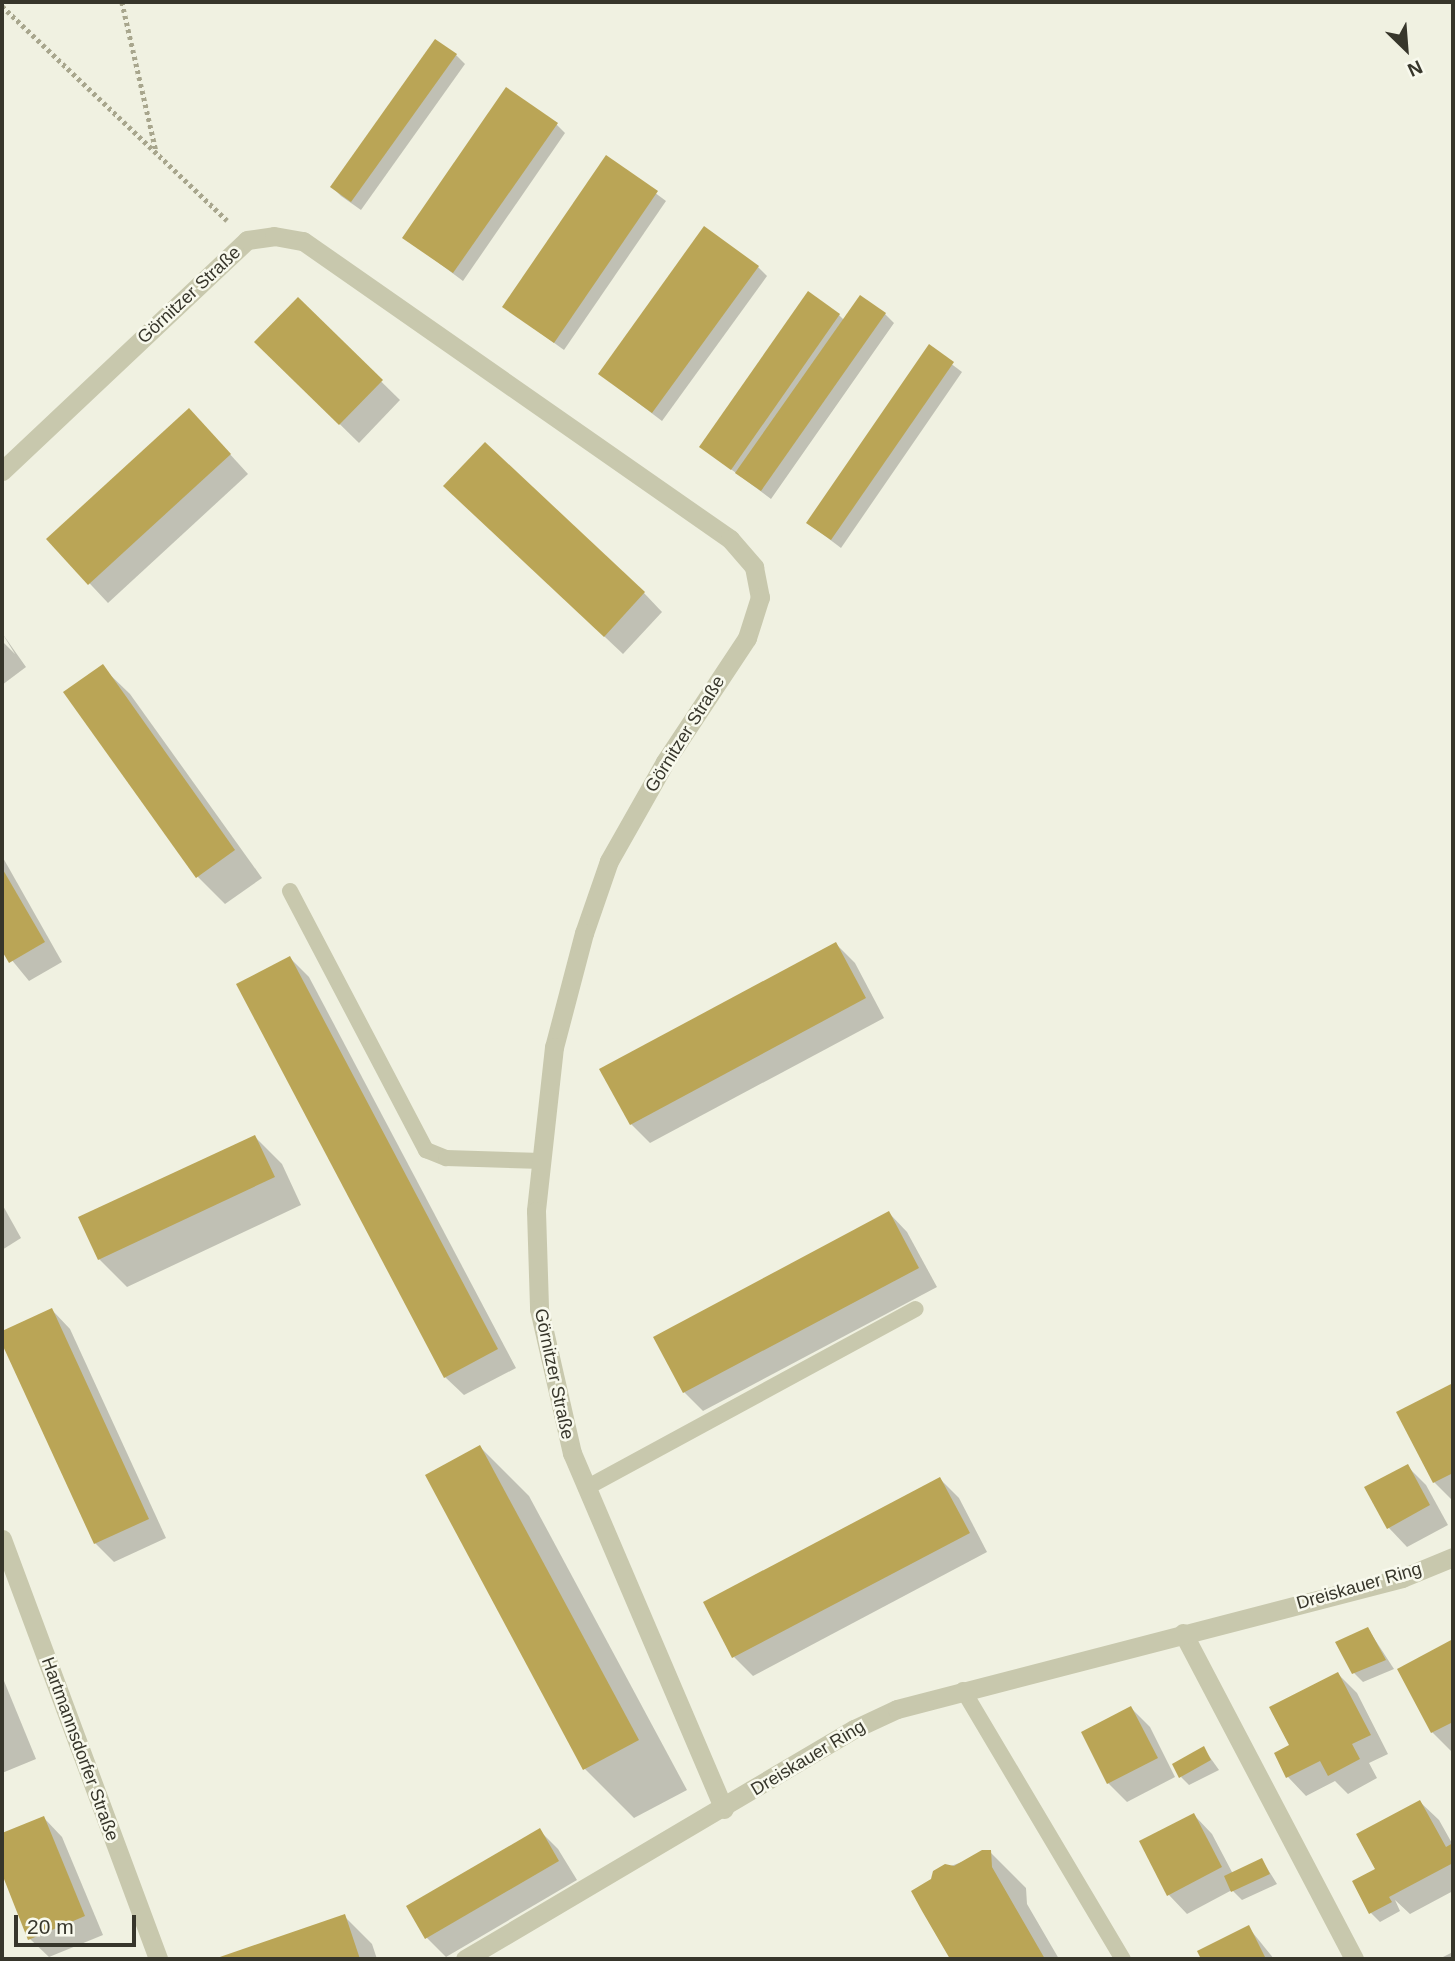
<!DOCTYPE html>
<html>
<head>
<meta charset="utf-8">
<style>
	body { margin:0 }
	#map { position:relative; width:1455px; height:1961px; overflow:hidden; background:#f0f1e1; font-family:Helvetica,sans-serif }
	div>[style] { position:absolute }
	.shadow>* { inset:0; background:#0003 }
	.building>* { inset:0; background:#baa556 }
	.path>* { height:4.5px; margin-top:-2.25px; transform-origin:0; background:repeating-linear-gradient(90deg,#a8a68d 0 3.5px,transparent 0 7px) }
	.service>* { height:16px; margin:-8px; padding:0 8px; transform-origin:8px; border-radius:8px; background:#c8c8ad }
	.minor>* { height:19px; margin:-9.5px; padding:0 9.5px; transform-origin:9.5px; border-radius:9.5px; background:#c8c8ad }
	span { translate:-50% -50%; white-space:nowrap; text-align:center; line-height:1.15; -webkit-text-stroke:5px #f8f9ed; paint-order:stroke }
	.street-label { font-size:18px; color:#37362b }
	.frame { position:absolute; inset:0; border:4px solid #37362b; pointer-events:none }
	.north { position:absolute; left:1371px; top:14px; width:70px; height:70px; -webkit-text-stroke:5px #f8f9ed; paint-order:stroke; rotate:155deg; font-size:19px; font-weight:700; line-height:28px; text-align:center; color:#37362b }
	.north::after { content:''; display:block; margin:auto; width:24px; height:32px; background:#37362b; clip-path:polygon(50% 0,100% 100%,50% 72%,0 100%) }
	.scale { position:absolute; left:14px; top:1915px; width:122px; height:32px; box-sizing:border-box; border:4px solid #37362b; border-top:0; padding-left:9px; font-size:21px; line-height:24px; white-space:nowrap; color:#37362b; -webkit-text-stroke:5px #f8f9ed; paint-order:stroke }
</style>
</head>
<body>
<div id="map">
	<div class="shadow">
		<div style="clip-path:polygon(456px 55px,465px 64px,361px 210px,341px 196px,332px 187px)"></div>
		<div style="clip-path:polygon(556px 124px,565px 133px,463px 281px,404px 237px)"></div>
		<div style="clip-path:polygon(607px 157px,666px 201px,564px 350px,504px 307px)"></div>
		<div style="clip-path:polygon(758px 267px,767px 276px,662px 421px,600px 374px)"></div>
		<div style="clip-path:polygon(298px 300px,400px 400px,359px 443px,256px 342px)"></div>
		<div style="clip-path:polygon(885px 314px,894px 323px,771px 499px,701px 447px,839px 315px,844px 320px)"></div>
		<div style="clip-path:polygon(929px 347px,962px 372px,841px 548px,808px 523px)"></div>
		<div style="clip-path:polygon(207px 429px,248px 474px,108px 603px,48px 539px)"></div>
		<div style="clip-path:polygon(464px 504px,644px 593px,662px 612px,623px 654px)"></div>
		<div style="clip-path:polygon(2px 633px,26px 667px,2px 685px,2px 641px,15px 654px)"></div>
		<div style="clip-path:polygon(102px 667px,130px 694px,262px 878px,225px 904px,198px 877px)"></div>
		<div style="clip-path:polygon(2px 856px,62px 962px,29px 981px,2px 948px)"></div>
		<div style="clip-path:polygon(836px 944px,855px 963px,884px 1018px,650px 1143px,631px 1124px)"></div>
		<div style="clip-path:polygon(290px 958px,309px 977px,516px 1368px,464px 1395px,445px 1377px)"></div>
		<div style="clip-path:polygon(255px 1137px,282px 1164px,301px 1205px,127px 1287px,99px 1259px)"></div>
		<div style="clip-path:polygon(2px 1204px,21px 1238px,2px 1250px)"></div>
		<div style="clip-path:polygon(889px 1213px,907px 1232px,937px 1287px,703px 1411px,684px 1392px)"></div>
		<div style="clip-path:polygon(52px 1310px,70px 1329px,166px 1538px,114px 1562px,95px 1543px,2px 1339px,2px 1333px)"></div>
		<div style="clip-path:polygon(1453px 1385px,1453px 1501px,1434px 1482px,1398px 1413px)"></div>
		<div style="clip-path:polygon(480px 1447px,529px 1496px,687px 1790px,634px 1818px,585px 1769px)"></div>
		<div style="clip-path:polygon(1407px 1466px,1426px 1485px,1448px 1525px,1407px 1547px,1389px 1528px,1367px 1488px)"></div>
		<div style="clip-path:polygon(940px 1479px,959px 1498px,987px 1552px,753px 1676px,734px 1657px)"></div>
		<div style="clip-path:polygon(1368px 1629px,1394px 1669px,1363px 1682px,1354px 1673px)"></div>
		<div style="clip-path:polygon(1453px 1641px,1453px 1750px,1451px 1751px,1432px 1732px,1399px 1669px)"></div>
		<div style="clip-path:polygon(1338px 1674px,1357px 1693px,1388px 1754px,1369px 1763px,1377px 1778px,1348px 1794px,1335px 1781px,1306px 1796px,1288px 1777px,1291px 1746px)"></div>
		<div style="clip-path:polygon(2px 1676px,36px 1759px,2px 1773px)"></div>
		<div style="clip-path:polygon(1131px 1708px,1150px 1727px,1175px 1777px,1127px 1802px,1108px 1783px)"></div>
		<div style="clip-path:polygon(1204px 1749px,1219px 1770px,1189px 1785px,1181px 1777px)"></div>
		<div style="clip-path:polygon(1420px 1802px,1439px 1820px,1453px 1845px,1453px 1891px,1410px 1914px,1395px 1900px,1400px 1911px,1380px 1922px,1371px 1913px,1377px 1870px)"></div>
		<div style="clip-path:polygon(1194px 1815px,1212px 1834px,1233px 1874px,1262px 1860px,1277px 1884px,1242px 1900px,1232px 1890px,1187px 1914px,1169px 1895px)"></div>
		<div style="clip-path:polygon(44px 1818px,62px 1837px,103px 1935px,49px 1957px,30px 1939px,2px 1869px,2px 1835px)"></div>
		<div style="clip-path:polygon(539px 1830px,558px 1849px,577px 1880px,446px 1957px,427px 1938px,408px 1907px)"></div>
		<div style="clip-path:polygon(990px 1852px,1026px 1888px,1027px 1904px,1059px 1959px,952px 1959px,913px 1891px,933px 1880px,934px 1872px)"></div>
		<div style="clip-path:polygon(344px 1916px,372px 1944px,377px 1959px,219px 1959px)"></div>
		<div style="clip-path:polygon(1249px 1928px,1274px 1959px,1203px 1959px,1199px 1952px)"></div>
		<div style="clip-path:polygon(1453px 1952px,1453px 1959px,1439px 1959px)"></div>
	</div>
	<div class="building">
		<div style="clip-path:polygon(435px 39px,457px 54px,351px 202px,330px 187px)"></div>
		<div style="clip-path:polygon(506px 87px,558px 123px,453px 273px,402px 238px)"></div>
		<div style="clip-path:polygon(606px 155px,658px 191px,554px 343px,502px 307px)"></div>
		<div style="clip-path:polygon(704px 226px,759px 266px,652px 413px,598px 374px)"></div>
		<div style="clip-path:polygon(808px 291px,840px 314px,731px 470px,699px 447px)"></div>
		<div style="clip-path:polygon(860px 295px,886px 313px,761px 491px,735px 473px)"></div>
		<div style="clip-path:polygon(298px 297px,383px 380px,339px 425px,254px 342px)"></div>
		<div style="clip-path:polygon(929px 344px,954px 362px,831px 540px,806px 523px)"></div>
		<div style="clip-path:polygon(189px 408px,231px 454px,88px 585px,46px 539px)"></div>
		<div style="clip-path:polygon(485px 442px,645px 592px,604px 637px,443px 486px)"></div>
		<div style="clip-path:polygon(103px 664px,235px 850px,196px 878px,63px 692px)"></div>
		<div style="clip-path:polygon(2px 868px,45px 942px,9px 963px,2px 951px)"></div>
		<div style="clip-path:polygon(836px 942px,866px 998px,630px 1125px,599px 1069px)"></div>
		<div style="clip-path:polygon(290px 956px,498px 1349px,444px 1378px,236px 984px)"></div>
		<div style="clip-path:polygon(255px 1135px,275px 1177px,98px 1260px,78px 1217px)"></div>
		<div style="clip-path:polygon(889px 1211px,919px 1268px,683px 1393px,653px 1337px)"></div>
		<div style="clip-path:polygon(52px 1308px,149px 1519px,94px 1544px,2px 1344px,2px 1331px)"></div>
		<div style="clip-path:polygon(1453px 1383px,1453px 1473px,1433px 1483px,1396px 1412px)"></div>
		<div style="clip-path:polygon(480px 1445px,639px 1740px,583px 1770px,425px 1475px)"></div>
		<div style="clip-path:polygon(1408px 1464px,1430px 1505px,1387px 1529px,1364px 1487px)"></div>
		<div style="clip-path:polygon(940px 1477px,970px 1533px,732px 1658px,703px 1602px)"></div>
		<div style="clip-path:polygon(1368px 1627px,1386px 1660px,1352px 1674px,1335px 1642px)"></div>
		<div style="clip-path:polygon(1453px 1639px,1453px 1722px,1431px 1733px,1397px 1669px)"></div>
		<div style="clip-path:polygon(1338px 1672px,1371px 1735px,1352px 1744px,1360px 1759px,1328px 1776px,1320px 1761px,1286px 1778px,1274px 1753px,1289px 1745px,1269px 1707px)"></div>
		<div style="clip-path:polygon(1131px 1706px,1158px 1758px,1107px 1784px,1081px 1732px)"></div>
		<div style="clip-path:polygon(1204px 1746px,1211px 1760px,1179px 1778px,1172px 1764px)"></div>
		<div style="clip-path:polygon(1420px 1800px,1446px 1847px,1453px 1843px,1453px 1863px,1389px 1897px,1392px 1902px,1369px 1914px,1352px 1881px,1375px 1869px,1356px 1834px)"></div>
		<div style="clip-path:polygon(1194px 1813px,1222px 1867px,1167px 1896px,1139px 1841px)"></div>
		<div style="clip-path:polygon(44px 1816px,85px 1916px,28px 1940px,2px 1874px,2px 1833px)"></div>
		<div style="clip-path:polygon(540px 1828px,559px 1861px,425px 1939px,406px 1906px)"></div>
		<div style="clip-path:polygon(982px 1850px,991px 1850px,992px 1867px,1045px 1959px,950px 1959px,922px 1911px,911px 1891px,931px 1879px,933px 1871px,945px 1864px,954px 1866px)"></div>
		<div style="clip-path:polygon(1262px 1858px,1270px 1874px,1231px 1892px,1224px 1876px)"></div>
		<div style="clip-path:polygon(345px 1914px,360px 1959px,214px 1959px)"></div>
		<div style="clip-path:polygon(1249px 1925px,1266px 1959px,1201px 1959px,1197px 1951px)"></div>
	</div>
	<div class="path">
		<div style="left:122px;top:2px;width:152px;rotate:77.1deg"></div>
		<div style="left:2px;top:6px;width:311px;rotate:43.6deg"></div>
	</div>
	<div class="service">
		<div style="left:290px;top:891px;width:293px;rotate:62.3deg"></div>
		<div style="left:426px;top:1150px;width:22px;rotate:22deg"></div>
		<div style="left:446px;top:1158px;width:96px;rotate:1.8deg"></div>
		<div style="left:586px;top:1488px;width:375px;rotate:-28.5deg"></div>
		<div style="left:963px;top:1690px;width:313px;rotate:59.3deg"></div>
	</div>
	<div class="minor">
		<div style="left:2px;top:471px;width:337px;rotate:-43.3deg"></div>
		<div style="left:247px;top:240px;width:27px;rotate:-8deg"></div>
		<div style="left:274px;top:236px;width:29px;rotate:10deg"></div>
		<div style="left:303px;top:241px;width:521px;rotate:34.91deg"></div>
		<div style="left:730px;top:539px;width:37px;rotate:49deg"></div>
		<div style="left:754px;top:567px;width:31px;rotate:79deg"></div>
		<div style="left:760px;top:597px;width:43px;rotate:107.6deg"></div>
		<div style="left:747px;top:638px;width:149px;rotate:123.5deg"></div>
		<div style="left:665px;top:762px;width:114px;rotate:119.5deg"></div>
		<div style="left:609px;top:861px;width:76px;rotate:109.1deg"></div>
		<div style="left:584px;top:933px;width:118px;rotate:104.7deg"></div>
		<div style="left:554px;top:1047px;width:165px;rotate:96.3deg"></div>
		<div style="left:536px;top:1211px;width:98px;rotate:88.2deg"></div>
		<div style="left:539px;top:1309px;width:148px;rotate:77.1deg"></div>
		<div style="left:572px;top:1453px;width:387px;rotate:66.9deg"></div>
		<div style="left:2px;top:1539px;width:448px;rotate:69.6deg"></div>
		<div style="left:1183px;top:1633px;width:368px;rotate:62.3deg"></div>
		<div style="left:465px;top:1959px;width:452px;rotate:-30.6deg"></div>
		<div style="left:854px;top:1729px;width:47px;rotate:-24.9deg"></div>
		<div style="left:897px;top:1709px;width:522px;rotate:-14.54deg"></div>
		<div style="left:1402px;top:1578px;width:55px;rotate:-22.4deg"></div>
	</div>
	<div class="street-label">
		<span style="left:189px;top:295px;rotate:-43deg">Görnitzer Straße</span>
		<span style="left:685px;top:734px;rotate:-58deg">Görnitzer Straße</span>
		<span style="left:554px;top:1374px;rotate:78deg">Görnitzer Straße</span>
		<span style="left:1359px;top:1586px;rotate:-16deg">Dreiskauer Ring</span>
		<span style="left:80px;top:1749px;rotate:70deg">Hartmannsdorfer Straße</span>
		<span style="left:808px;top:1758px;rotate:-31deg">Dreiskauer Ring</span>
	</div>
	<div class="frame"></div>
	<div class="north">N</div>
	<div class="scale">20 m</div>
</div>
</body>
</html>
